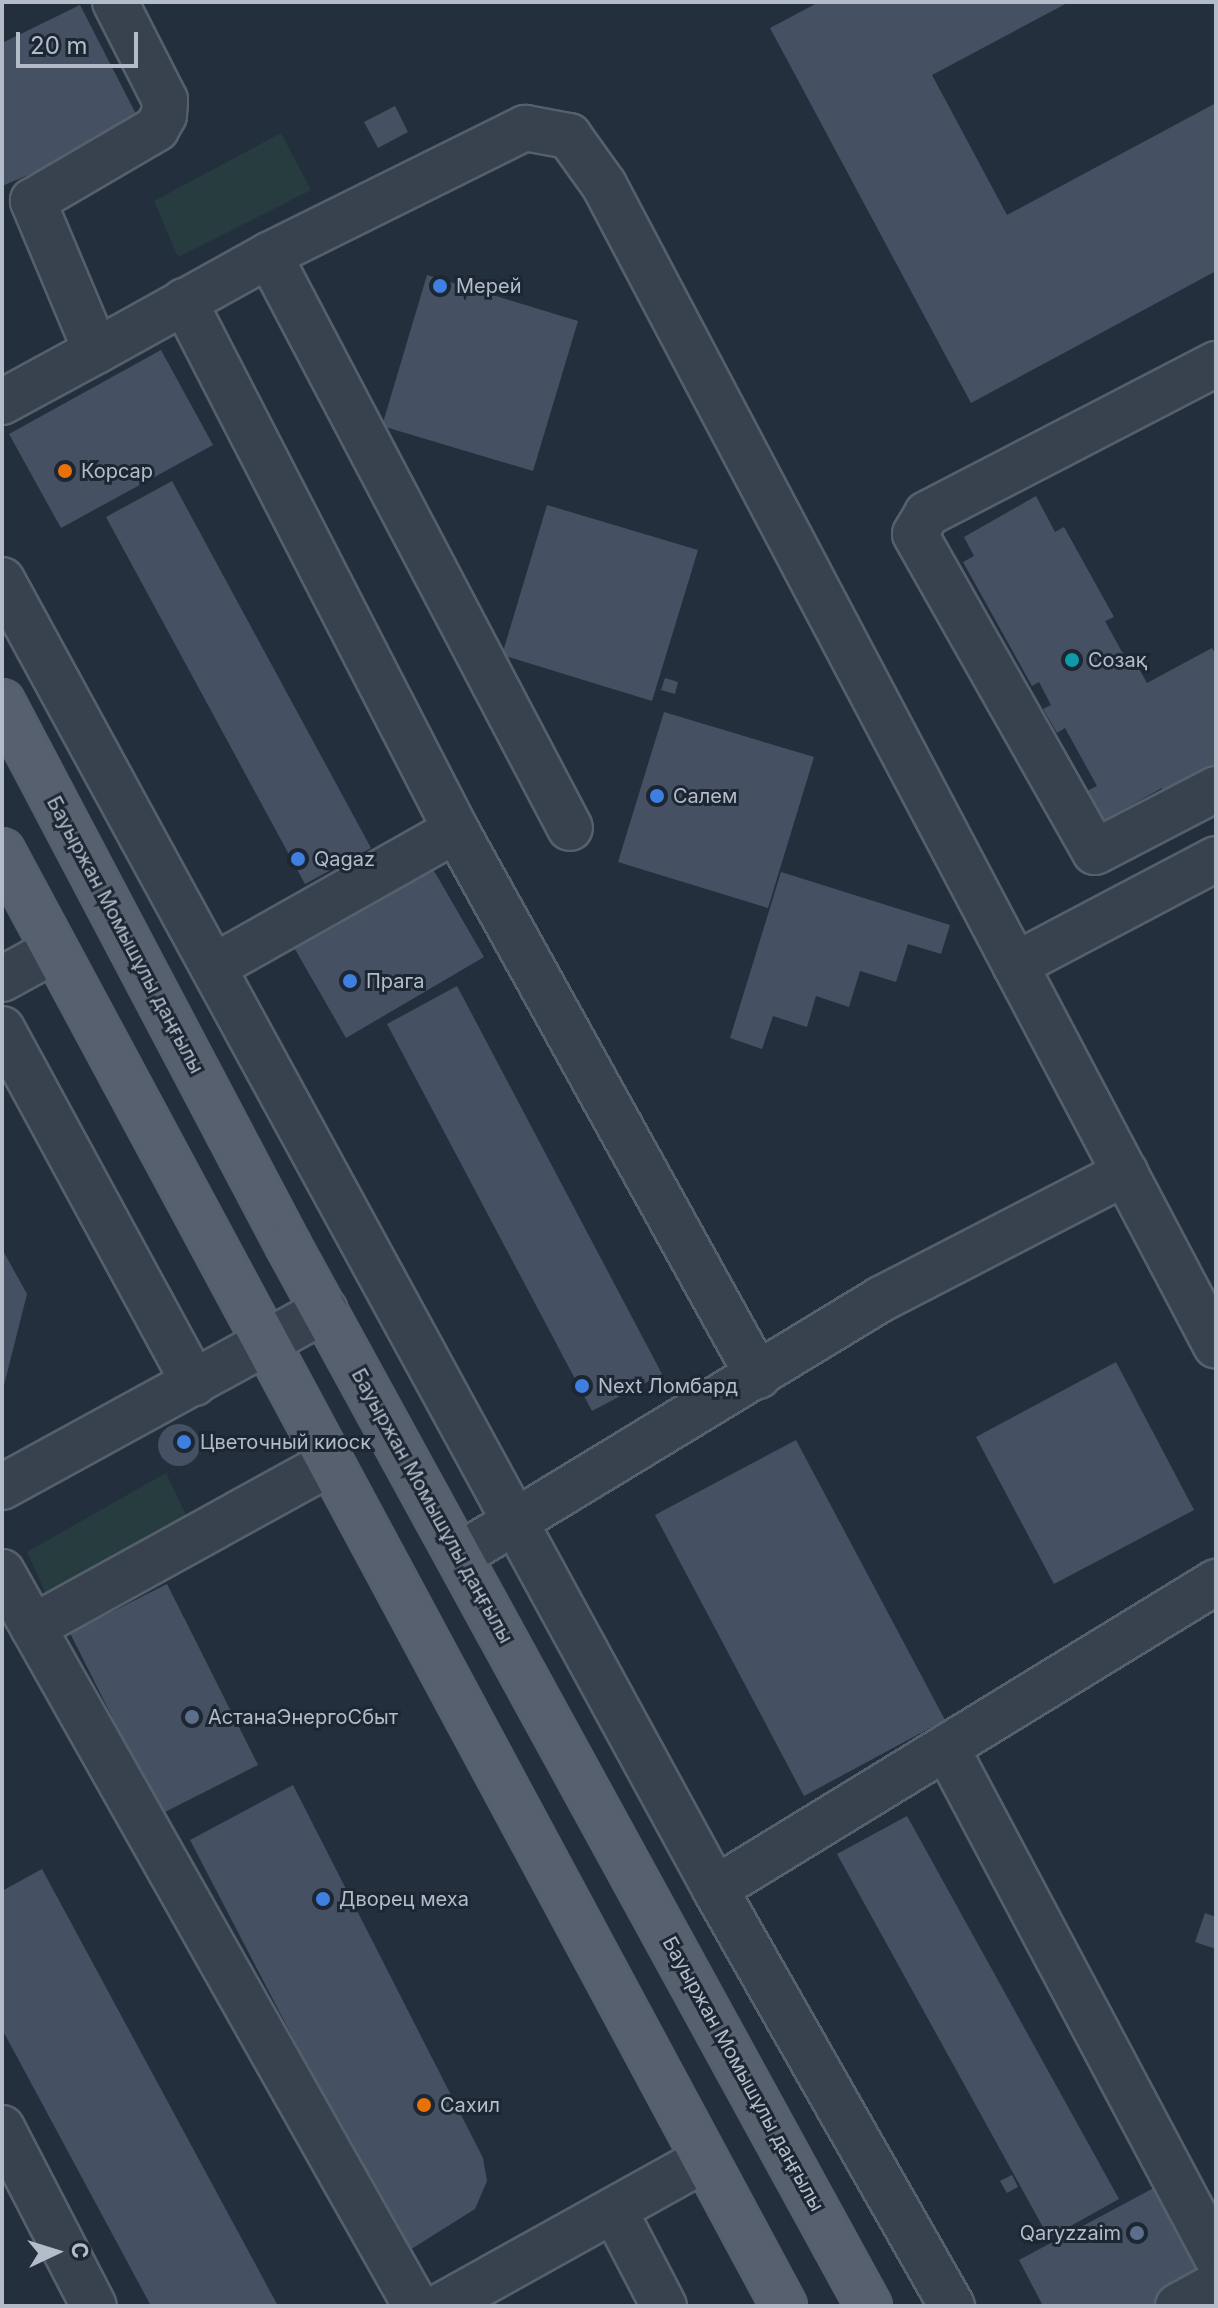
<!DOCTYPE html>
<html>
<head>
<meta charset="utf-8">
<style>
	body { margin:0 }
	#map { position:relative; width:1218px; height:2308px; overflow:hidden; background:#242f3e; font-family:Inter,sans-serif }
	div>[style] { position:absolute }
	.green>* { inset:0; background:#263c3f }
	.building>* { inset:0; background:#455162 }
	.round { border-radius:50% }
	.roads { filter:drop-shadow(2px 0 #565f6c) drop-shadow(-2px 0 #565f6c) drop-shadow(0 2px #565f6c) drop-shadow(0 -2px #565f6c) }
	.minor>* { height:44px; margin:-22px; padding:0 22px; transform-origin:22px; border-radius:22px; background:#38414e }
	.major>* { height:44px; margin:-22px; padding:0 22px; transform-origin:22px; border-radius:22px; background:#56606e }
	.dots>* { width:22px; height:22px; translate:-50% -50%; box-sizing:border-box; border:4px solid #1d2633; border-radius:50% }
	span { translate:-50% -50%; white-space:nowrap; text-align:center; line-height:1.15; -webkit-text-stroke:6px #1d2633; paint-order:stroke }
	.poi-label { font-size:20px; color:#b4bcc9 }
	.left { translate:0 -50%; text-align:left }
	.right { translate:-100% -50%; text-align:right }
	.street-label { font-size:20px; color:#b4bcc9 }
	.frame { position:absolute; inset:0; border:4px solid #b4bcc9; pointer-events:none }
	.north { position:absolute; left:16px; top:2212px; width:80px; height:80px; -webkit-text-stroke:6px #1d2633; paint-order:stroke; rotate:86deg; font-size:22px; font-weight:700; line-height:32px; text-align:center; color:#b4bcc9 }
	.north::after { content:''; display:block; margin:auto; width:28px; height:36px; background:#b4bcc9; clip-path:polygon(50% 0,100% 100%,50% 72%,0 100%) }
	.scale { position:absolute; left:16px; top:32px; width:122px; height:36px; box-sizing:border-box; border:4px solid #b4bcc9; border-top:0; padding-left:10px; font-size:24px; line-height:28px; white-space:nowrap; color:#b4bcc9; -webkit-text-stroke:6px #1d2633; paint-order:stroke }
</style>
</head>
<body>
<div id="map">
	<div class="green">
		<div style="clip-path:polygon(281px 133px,311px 190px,178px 257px,154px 201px)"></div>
		<div style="clip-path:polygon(166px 1473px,189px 1521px,46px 1594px,27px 1552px)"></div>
	</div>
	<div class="building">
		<div style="clip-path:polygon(819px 2px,1069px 2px,932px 75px,1007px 215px,1216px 103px,1216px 271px,971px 403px,770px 28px)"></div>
		<div style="clip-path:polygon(80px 5px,137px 116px,62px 161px,2px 186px,2px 43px)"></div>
		<div style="clip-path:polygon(395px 106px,408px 132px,378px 148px,364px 122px)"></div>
		<div style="clip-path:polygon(427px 275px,578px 321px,533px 471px,382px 426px)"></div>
		<div style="clip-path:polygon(161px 350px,213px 445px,61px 528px,9px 434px)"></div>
		<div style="clip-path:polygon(172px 481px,371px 848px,305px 884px,106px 517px)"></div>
		<div style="clip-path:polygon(1036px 496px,1055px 532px,1064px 527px,1114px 617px,1105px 621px,1127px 661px,1133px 658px,1147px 683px,1212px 648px,1216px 656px,1216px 767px,1165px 795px,1162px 788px,1103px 821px,1087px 791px,1097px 786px,1065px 728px,1057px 733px,1043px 709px,1051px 705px,1039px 682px,1032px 686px,963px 562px,974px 556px,964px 537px)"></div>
		<div style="clip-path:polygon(547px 505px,698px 550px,652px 701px,502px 655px)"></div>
		<div style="clip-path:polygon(665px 678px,678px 682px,675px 694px,661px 690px)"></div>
		<div style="clip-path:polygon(664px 712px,814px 757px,768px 908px,618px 862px)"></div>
		<div style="clip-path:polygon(430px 864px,484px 957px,346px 1038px,292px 944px)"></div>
		<div style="clip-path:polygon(781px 872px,950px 925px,941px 954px,908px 944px,896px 982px,860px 971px,849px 1007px,816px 996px,807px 1027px,773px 1016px,762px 1049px,730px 1038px)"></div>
		<div style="clip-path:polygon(457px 986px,662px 1374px,592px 1411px,387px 1024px)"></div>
		<div style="clip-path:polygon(2px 1249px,27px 1294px,3px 1389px,2px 1389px)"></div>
		<div style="clip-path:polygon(1116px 1362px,1194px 1510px,1054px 1584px,976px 1437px)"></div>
		<div class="round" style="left:158px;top:1424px;width:42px;height:42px"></div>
		<div style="clip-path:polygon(796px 1440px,945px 1720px,804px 1796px,655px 1515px)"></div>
		<div style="clip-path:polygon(167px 1584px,258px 1765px,161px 1814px,70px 1633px)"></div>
		<div style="clip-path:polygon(293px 1785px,483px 2158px,487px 2181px,475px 2209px,405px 2253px,190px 1840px)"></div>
		<div style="clip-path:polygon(907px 1816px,1119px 2199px,1049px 2238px,837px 1854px)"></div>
		<div style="clip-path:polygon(42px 1869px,278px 2306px,151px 2306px,2px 2029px,2px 1891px)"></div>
		<div style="clip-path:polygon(1205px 1913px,1216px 1917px,1216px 1949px,1195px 1942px)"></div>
		<div style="clip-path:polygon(1012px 2175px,1018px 2187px,1007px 2193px,1000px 2181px)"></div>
		<div style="clip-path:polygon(1165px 2182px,1214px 2273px,1152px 2306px,1043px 2306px,1019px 2260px)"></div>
	</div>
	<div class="roads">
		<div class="minor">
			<div style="left:269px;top:255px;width:647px;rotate:62.29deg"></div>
			<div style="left:184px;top:301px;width:595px;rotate:62.79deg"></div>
			<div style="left:456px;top:830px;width:624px;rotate:61.05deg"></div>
			<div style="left:96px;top:351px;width:198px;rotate:-29deg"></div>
			<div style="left:269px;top:255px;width:286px;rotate:-26.4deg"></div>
			<div style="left:525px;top:128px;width:45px;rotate:10.3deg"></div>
			<div style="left:569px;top:136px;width:60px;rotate:54.5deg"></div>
			<div style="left:604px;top:185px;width:1312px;rotate:62.2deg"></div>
			<div style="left:1216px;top:364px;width:326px;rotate:152.6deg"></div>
			<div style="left:927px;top:514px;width:23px;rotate:121deg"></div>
			<div style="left:915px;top:534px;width:365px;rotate:60.5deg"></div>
			<div style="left:1095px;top:852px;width:136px;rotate:-27.5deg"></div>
			<div style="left:2px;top:402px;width:107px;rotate:-28.5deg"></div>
			<div style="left:96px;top:351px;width:163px;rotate:-112.8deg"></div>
			<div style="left:33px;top:201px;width:143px;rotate:-30.3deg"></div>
			<div style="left:156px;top:129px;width:16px;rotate:-60deg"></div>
			<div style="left:164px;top:115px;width:15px;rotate:-86deg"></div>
			<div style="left:165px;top:100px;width:110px;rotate:-117deg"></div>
			<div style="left:2px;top:580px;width:1491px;rotate:61.42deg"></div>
			<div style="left:715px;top:1889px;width:480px;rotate:60.4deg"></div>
			<div style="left:1015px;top:965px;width:227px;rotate:-27.8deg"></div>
			<div style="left:213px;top:967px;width:279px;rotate:-29.4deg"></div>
			<div style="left:2px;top:979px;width:60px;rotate:-28.7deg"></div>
			<div style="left:2px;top:1029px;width:403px;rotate:61.5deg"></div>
			<div style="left:2px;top:1487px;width:368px;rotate:-28.7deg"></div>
			<div style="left:460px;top:1555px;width:493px;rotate:-31.3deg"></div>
			<div style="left:881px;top:1299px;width:275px;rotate:-27.3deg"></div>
			<div style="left:2px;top:1572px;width:843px;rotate:60.58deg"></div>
			<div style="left:33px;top:1627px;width:339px;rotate:-28.9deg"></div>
			<div style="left:948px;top:1751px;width:572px;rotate:62.05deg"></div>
			<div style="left:715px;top:1889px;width:588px;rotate:-31.5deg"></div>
			<div style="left:2px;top:2128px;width:200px;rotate:62.7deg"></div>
			<div style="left:614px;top:2210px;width:108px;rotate:62.5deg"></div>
			<div style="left:441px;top:2306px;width:302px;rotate:-29.1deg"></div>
			<div style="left:1178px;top:2306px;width:43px;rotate:-28.9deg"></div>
		</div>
		<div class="major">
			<div style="left:2px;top:702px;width:614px;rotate:62.22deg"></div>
			<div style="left:288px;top:1245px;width:1210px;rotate:61.3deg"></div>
			<div style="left:2px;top:851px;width:1652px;rotate:61.74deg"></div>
		</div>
	</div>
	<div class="dots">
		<div style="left:440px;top:286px;background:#3f7fe0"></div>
		<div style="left:65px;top:471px;background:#e8710a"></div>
		<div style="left:1072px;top:660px;background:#0f9aa8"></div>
		<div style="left:657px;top:796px;background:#3f7fe0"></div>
		<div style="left:298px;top:859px;background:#3f7fe0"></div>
		<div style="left:350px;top:981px;background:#3f7fe0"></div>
		<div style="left:582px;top:1386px;background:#3f7fe0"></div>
		<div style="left:184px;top:1442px;background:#3f7fe0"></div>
		<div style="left:192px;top:1717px;background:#5c6f8a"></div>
		<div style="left:323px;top:1899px;background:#3f7fe0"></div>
		<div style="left:424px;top:2105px;background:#e8710a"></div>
		<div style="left:1137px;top:2233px;background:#5c6f8a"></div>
	</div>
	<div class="poi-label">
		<span class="left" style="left:456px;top:286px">Мерей</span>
		<span class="left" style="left:81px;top:471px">Корсар</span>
		<span class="left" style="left:1088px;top:660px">Созақ</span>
		<span class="left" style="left:673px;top:796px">Салем</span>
		<span class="left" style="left:314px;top:859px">Qagaz</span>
		<span class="left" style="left:366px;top:981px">Прага</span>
		<span class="left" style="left:598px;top:1386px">Next Ломбард</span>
		<span class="left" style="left:200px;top:1442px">Цветочный киоск</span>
		<span class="left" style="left:208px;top:1717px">АстанаЭнергоСбыт</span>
		<span class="left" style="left:339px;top:1899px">Дворец меха</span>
		<span class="left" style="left:440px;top:2105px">Сахил</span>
		<span class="right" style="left:1121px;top:2233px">Qaryzzaim</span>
	</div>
	<div class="street-label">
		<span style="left:125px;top:935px;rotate:62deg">Бауыржан Момышұлы даңғылы</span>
		<span style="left:432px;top:1506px;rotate:61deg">Бауыржан Момышұлы даңғылы</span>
		<span style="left:743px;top:2074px;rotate:61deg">Бауыржан Момышұлы даңғылы</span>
	</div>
	<div class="frame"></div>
	<div class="north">С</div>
	<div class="scale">20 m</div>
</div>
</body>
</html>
